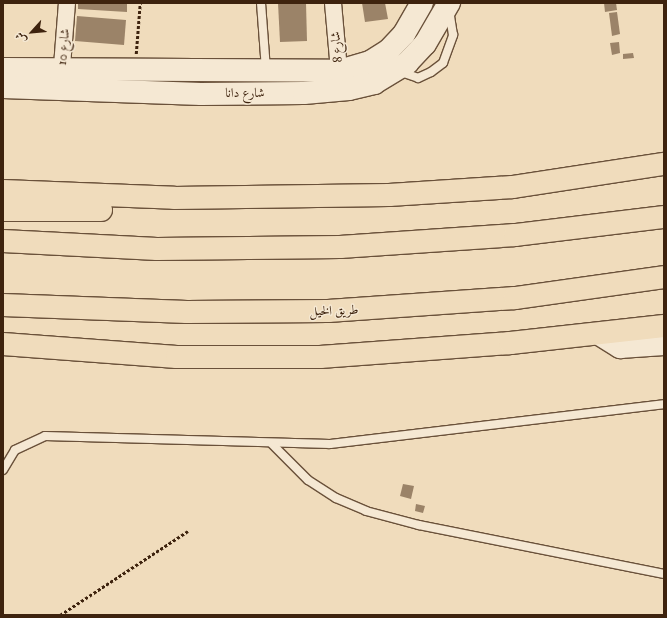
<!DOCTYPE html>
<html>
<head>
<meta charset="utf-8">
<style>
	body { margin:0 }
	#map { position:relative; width:667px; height:618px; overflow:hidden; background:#f0dcbc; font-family:"IM FELL Double Pica",Amiri,serif }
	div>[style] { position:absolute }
	.building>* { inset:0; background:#9b8368 }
	.path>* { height:2.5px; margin-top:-1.25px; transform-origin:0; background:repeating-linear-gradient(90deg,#3e230e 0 3px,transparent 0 5px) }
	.roads { filter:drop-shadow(1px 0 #6a513a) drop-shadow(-1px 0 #6a513a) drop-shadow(0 1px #6a513a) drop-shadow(0 -1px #6a513a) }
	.lane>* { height:8px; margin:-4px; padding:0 4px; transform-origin:4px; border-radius:4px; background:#f5e8d3 }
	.street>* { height:16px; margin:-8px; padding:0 8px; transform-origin:8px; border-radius:8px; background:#f5e8d3 }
	.secondary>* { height:22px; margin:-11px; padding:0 11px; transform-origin:11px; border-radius:11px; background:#f5e8d3 }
	.highway>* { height:22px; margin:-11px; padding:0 11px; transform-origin:11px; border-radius:11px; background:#f0dcbc }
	span { translate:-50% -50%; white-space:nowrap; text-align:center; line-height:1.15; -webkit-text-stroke:3px #f5e8d3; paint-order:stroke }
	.street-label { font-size:13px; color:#3e230e }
	.frame { position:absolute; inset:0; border:4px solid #3e230e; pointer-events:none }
	.north { position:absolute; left:12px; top:12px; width:40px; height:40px; -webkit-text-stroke:3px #f5e8d3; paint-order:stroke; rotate:243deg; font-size:11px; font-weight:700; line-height:16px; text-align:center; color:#3e230e }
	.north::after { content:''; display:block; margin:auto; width:14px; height:18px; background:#3e230e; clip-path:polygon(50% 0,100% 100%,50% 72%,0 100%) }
</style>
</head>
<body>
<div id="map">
	<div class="building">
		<div style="clip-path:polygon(78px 3px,127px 3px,127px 12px,78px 9px)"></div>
		<div style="clip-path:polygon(278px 3px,306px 3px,307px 41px,280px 42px)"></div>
		<div style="clip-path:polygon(362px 3px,385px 3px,388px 19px,365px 22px)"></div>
		<div style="clip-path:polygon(604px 3px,616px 3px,617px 10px,605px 12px)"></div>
		<div style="clip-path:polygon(617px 12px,620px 34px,612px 36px,609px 13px)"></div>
		<div style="clip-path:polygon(77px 16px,126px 20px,124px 45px,75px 41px)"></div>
		<div style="clip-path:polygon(619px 42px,620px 53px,612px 55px,610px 43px)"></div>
		<div style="clip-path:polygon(633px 53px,634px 58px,623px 59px,623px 54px)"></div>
		<div style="clip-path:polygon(403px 484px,414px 486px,411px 499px,400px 496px)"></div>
		<div style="clip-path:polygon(416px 504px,425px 506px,423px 513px,415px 511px)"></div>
	</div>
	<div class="path">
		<div style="left:136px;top:54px;width:51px;rotate:-85.5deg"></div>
		<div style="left:60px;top:615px;width:153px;rotate:-33.3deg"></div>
	</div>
	<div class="roads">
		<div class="lane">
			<div style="left:261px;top:3px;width:67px;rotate:85.7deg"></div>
			<div style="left:398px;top:71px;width:21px;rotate:19deg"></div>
			<div style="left:418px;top:78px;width:14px;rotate:-25deg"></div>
			<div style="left:431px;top:72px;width:15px;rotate:-37deg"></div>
			<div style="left:443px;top:63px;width:30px;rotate:-70deg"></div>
			<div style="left:453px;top:35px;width:25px;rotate:-99deg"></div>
			<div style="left:272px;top:444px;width:51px;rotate:45deg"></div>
			<div style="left:308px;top:480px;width:33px;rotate:33deg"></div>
			<div style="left:336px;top:498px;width:33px;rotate:23deg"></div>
			<div style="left:366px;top:511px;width:55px;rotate:14.8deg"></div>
			<div style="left:419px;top:525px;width:250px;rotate:11.3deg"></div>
			<div style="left:3px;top:470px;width:23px;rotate:-59deg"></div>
			<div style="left:15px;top:450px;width:33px;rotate:-25deg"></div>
			<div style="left:45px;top:436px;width:285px;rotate:1.6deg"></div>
			<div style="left:330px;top:444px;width:336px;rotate:-6.8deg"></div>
		</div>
		<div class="street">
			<div style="left:333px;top:3px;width:78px;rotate:84.9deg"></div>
			<div style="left:61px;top:79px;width:76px;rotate:-85.5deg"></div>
		</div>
		<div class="secondary">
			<div style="left:3px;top:69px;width:336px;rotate:0.3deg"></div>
			<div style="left:339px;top:71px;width:32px;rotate:-16deg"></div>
			<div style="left:370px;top:62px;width:22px;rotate:-32deg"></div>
			<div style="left:389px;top:50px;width:22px;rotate:-47deg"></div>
			<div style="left:404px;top:34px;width:36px;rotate:-60deg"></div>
			<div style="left:3px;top:87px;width:198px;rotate:2deg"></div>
			<div style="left:201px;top:94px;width:103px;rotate:-0.6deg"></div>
			<div style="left:304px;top:93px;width:45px;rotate:-5.1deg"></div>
			<div style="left:349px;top:89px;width:26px;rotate:-13deg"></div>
			<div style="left:374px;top:83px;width:39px;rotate:-31deg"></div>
			<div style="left:407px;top:63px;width:26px;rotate:-47deg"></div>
			<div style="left:425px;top:44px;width:48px;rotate:-59.7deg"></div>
			<div style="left:599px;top:334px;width:25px;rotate:32deg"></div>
			<div style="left:620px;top:347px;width:44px;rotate:-3.9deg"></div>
		</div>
		<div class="highway">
			<div style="left:3px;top:191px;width:171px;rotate:2.3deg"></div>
			<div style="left:174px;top:198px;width:215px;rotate:-0.8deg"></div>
			<div style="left:389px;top:195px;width:124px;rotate:-3.7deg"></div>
			<div style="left:513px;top:187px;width:153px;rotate:-8.7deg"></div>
			<div style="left:3px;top:210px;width:98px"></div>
			<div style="left:3px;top:241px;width:154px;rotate:3deg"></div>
			<div style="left:157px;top:249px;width:183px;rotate:-0.6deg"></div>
			<div style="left:340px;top:247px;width:175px;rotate:-3.9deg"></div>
			<div style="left:515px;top:235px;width:150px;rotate:-6.9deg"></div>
			<div style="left:3px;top:305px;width:184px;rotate:2.2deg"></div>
			<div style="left:187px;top:312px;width:141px;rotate:-0.4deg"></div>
			<div style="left:328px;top:311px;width:187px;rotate:-4deg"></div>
			<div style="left:515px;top:298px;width:150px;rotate:-8deg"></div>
			<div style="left:3px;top:344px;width:174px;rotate:4.3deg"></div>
			<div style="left:177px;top:357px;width:143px"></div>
			<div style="left:320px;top:357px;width:191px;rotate:-4.2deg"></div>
			<div style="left:510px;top:343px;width:155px;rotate:-6.3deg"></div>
		</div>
	</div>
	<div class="street-label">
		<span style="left:64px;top:47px;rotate:-85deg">شارع 10</span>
		<span style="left:337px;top:47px;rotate:-95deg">شارع 8</span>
		<span style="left:245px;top:93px">شارع دانا</span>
		<span style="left:334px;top:311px;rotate:-2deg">طريق الخيل</span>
	</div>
	<div class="frame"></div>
	<div class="north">ش</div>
</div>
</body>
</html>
